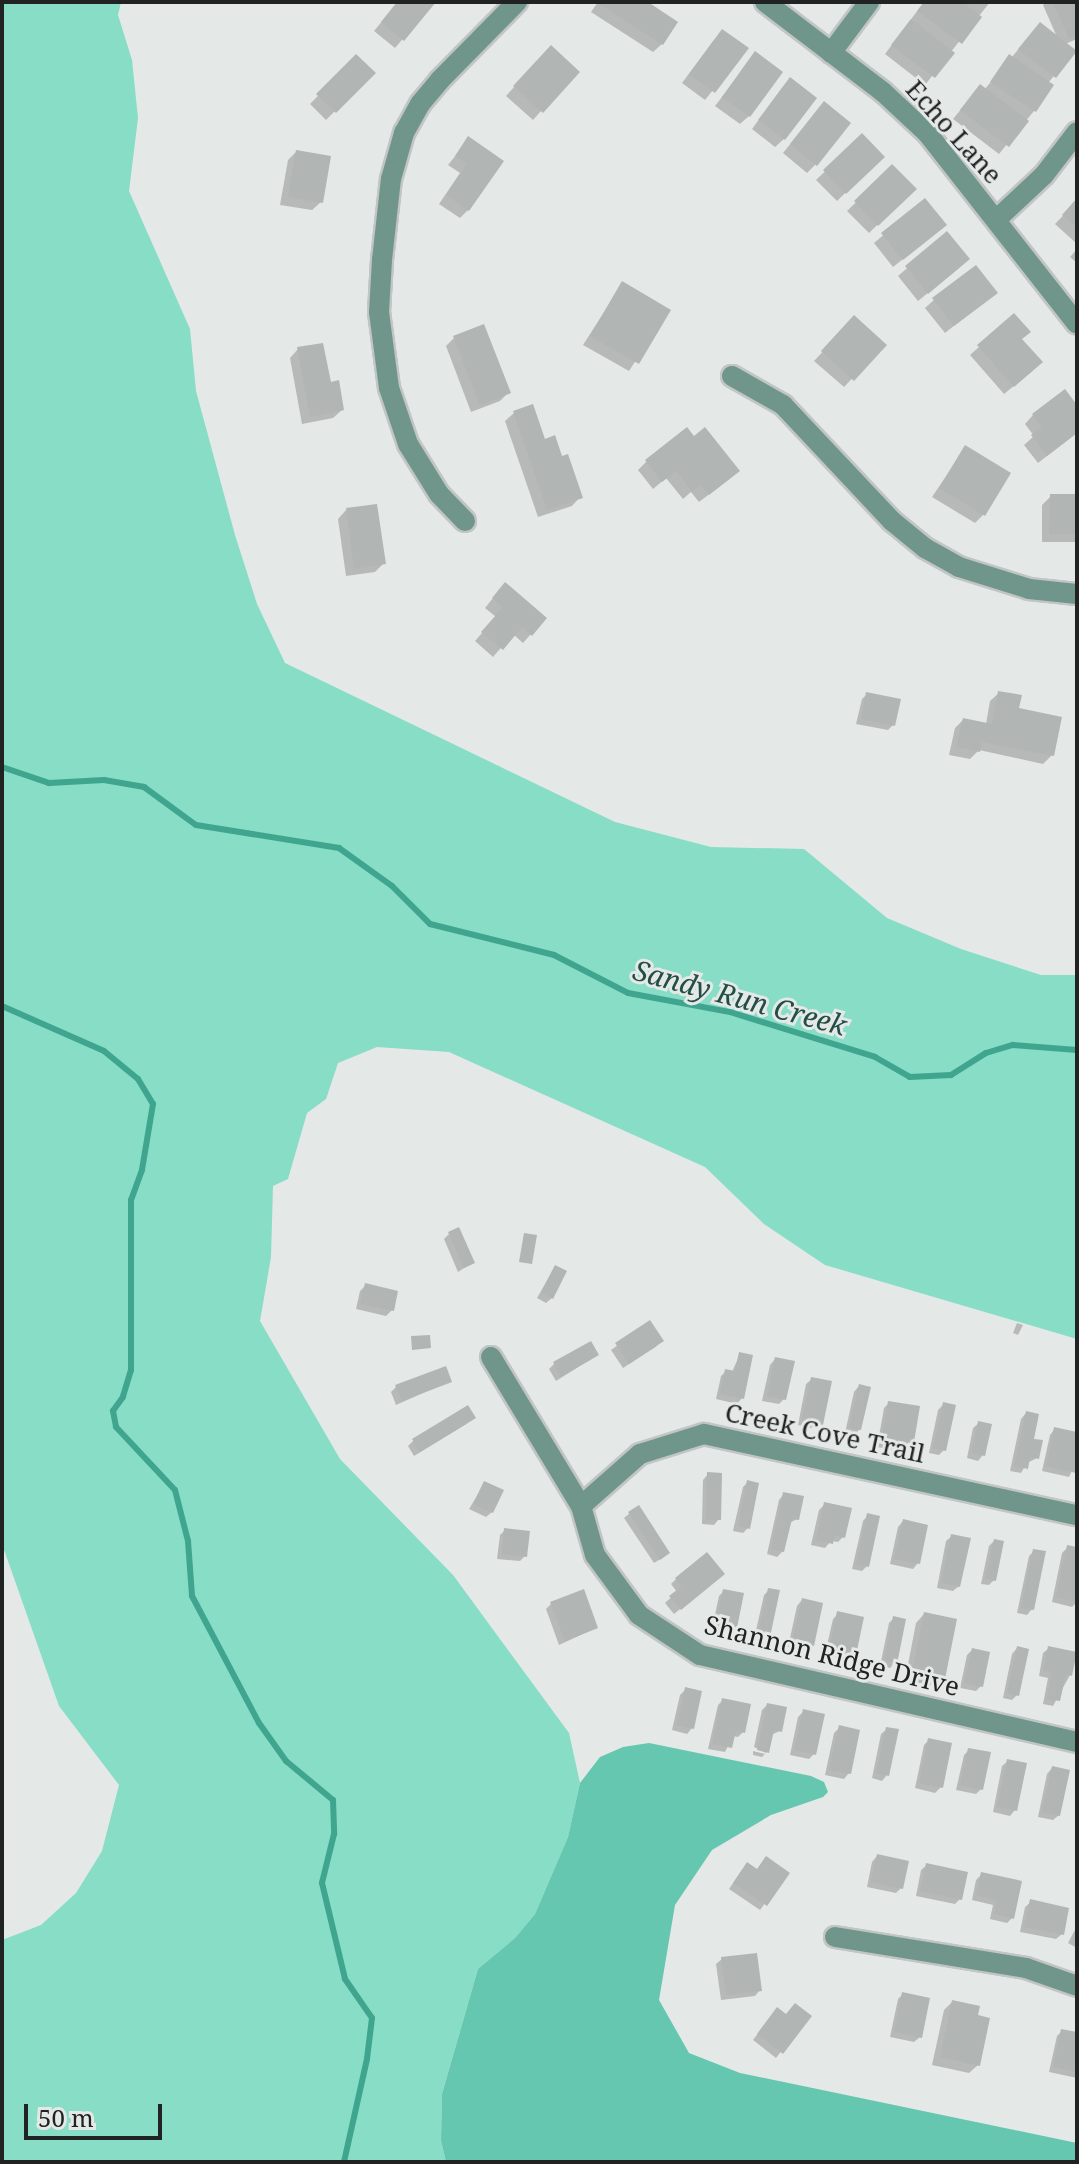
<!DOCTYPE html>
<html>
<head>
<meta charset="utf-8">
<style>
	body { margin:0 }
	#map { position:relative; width:1079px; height:2164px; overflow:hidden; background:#e4e8e7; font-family:"Noto Serif",serif }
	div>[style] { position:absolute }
	.green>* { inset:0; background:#87ddc6 }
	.forest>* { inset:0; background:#65c7af }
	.shadow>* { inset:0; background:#0003 }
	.stream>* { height:6px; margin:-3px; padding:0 3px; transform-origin:3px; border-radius:3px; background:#40a58e }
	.building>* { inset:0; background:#b1b5b4 }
	.roads { filter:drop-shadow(2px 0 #c1c5c4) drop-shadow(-2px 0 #c1c5c4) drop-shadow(0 2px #c1c5c4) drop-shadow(0 -2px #c1c5c4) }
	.minor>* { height:20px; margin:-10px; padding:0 10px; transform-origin:10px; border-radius:10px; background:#70968b }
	span { translate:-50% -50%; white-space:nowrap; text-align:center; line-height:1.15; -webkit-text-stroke:6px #e4e8e7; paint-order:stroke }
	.street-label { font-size:26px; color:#212322 }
	.water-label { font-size:28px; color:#234e44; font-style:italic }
	.frame { position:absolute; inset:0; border:4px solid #212322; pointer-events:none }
	.scale { position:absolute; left:24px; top:2104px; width:138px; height:36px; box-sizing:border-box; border:4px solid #212322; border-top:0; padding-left:10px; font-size:24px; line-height:28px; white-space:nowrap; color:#212322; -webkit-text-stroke:6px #e4e8e7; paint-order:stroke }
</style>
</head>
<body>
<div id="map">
	<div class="green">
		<div style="clip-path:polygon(2px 2px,121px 2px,118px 15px,132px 60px,138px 118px,129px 191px,190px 329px,196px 391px,235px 535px,257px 604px,285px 663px,615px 822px,711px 847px,804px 849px,887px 918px,961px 949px,1041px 975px,1077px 975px,1077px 1339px,825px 1265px,764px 1224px,705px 1167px,449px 1052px,377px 1047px,338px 1063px,326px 1099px,307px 1113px,288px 1179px,273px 1186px,271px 1257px,260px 1321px,340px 1459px,453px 1575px,569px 1733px,580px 1783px,568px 1837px,535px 1914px,515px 1938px,478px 1969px,442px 2094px,441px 2141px,446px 2162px,2px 2162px,2px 1940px,41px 1925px,76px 1893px,102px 1851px,119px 1785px,59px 1706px,2px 1544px)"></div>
	</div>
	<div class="forest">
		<div style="clip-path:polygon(649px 1743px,811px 1776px,824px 1782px,828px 1792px,823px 1797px,771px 1815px,712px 1850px,675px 1905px,659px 2000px,689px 2053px,740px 2073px,1077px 2143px,1077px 2162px,446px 2162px,441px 2141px,442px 2094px,478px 1969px,515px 1938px,535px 1914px,568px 1837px,580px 1783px,600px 1757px,623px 1747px)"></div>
	</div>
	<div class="shadow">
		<div style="clip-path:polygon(398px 2px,434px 2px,395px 48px,374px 31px)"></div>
		<div style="clip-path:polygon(598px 2px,644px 2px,662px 44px,653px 52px,591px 12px)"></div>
		<div style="clip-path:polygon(924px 2px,990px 2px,925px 85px,885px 54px)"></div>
		<div style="clip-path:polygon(1046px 2px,1077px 2px,1077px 39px,1065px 44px,1075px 51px,1048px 83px,1051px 86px,1034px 111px,999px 154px,953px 119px,980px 86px,984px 90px,1032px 33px,1057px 37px,1043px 5px)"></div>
		<div style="clip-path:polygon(714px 40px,746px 49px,705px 100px,682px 83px)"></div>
		<div style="clip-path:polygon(755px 54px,749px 116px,740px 124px,715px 106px)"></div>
		<div style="clip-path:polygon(542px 56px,541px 111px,533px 120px,506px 96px)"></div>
		<div style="clip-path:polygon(356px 57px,373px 73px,326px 120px,310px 104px)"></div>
		<div style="clip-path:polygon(782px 88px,784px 139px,775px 147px,752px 129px)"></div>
		<div style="clip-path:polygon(816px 112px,816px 164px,807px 173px,783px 153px)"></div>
		<div style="clip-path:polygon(862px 136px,882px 157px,837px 201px,816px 180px)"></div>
		<div style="clip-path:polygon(469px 139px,468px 210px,460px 218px,439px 204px,460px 173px,448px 165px)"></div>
		<div style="clip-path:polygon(296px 152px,321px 202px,312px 210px,280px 205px,288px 160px)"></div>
		<div style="clip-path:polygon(892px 167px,914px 189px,869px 233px,847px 211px)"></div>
		<div style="clip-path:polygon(924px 201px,936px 233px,893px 267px,874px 243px)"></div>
		<div style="clip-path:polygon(1077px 201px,1077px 244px,1055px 224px)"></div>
		<div style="clip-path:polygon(947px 234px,959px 268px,918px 301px,898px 276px)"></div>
		<div style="clip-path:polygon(1077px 249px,1077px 263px,1070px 257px)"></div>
		<div style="clip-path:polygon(622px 284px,668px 311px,629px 371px,583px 345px)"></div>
		<div style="clip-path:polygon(995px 293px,945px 333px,925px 308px,934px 300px)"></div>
		<div style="clip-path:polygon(1014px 316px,1032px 371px,1004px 394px,970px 355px)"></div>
		<div style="clip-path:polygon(854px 318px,884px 345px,844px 387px,814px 361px)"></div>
		<div style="clip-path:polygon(454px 338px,508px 393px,500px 401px,471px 412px,446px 346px)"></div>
		<div style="clip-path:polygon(298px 349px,329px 384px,342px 410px,333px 418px,302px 424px,290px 358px)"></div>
		<div style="clip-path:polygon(1077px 408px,1077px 433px,1038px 463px,1024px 445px,1034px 436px,1025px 424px,1033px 415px)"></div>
		<div style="clip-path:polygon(514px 413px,544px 441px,580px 497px,572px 506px,538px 517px,505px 421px)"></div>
		<div style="clip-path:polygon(694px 438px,729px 479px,699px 502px,691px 492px,683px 499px,666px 478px,653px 489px,638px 470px,646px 462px)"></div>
		<div style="clip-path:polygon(965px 448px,984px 514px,975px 523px,932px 497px)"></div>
		<div style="clip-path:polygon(1077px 484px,1077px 542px,1042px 542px,1042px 505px,1051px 496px,1074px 496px)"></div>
		<div style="clip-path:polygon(346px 510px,383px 564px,375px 572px,346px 576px,338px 519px)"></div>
		<div style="clip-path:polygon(497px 593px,531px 634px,523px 643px,513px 634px,493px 657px,475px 641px,496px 617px,485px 608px)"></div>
		<div style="clip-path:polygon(999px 693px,1052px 755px,1043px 764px,979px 750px,970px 759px,949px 755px,955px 728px,963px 720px,986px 724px,990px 701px)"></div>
		<div style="clip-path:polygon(867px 694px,893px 725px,888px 730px,856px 724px,862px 699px)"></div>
		<div style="clip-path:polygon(449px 1234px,472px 1263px,458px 1272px,444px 1239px)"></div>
		<div style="clip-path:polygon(555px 1267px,552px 1298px,546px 1303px,537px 1298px)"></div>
		<div style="clip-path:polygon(365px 1286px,392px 1310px,386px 1316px,356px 1309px,360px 1291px)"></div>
		<div style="clip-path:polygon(650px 1322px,657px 1346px,623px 1368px,611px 1350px)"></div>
		<div style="clip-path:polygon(1017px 1323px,1023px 1325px,1018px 1335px,1013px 1333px)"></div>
		<div style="clip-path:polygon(740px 1354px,742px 1398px,737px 1404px,716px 1399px,721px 1376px,726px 1371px,732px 1372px)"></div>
		<div style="clip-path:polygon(597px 1355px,556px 1381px,549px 1369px,554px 1364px)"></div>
		<div style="clip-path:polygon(775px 1359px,784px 1399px,779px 1404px,762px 1401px,770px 1365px)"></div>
		<div style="clip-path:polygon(812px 1379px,821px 1424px,816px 1429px,798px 1425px,806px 1384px)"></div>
		<div style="clip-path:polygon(450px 1381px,396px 1405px,391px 1392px,396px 1387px)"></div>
		<div style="clip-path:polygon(859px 1386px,860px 1429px,854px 1435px,845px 1433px,854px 1392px)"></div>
		<div style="clip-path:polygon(889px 1403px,911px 1447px,905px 1452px,877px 1447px,884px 1408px)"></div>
		<div style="clip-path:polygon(944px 1404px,944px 1450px,939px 1455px,929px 1453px,938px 1410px)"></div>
		<div style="clip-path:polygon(1026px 1413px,1037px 1458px,1027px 1463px,1021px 1473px,1010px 1471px,1021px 1419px)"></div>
		<div style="clip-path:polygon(468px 1423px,414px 1456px,408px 1446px,413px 1441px)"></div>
		<div style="clip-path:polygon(979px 1423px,983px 1455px,978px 1461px,967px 1458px,973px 1428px)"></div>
		<div style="clip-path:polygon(1055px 1429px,1077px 1434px,1077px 1461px,1069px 1477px,1042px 1471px,1050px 1435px)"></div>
		<div style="clip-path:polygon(708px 1474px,719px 1519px,714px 1525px,702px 1524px,703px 1480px)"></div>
		<div style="clip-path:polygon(748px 1482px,748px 1528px,743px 1533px,733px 1531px,743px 1487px)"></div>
		<div style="clip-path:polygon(485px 1483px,492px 1512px,486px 1517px,469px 1509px)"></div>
		<div style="clip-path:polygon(784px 1494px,797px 1519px,788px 1524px,783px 1551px,777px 1557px,767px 1554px,779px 1500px)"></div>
		<div style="clip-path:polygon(824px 1505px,843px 1537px,838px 1542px,831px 1541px,825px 1548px,811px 1545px,819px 1510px)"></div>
		<div style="clip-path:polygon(630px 1513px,662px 1558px,654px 1563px,624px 1518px)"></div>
		<div style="clip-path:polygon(868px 1515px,867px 1566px,862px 1571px,852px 1569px,863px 1521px)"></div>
		<div style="clip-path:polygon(903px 1521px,918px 1563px,913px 1569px,890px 1564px,898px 1527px)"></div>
		<div style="clip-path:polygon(505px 1530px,525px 1556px,520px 1561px,497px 1559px,500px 1535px)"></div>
		<div style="clip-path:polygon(952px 1536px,959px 1586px,953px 1591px,937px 1588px,946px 1541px)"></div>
		<div style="clip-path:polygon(994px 1541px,994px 1580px,989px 1585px,981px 1584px,989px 1546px)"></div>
		<div style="clip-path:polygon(1068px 1547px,1077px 1549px,1077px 1602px,1072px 1607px,1052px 1602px,1062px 1553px)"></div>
		<div style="clip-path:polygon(1034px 1551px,1032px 1609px,1027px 1615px,1017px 1613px,1029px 1556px)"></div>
		<div style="clip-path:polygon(676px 1579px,717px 1579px,674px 1614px,665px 1603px,677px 1592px,671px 1584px)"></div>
		<div style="clip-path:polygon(769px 1590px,768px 1636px,763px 1641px,754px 1639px,764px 1595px)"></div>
		<div style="clip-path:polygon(724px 1591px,735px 1627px,730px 1632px,712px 1628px,719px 1596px)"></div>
		<div style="clip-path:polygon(802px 1600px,812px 1645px,807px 1651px,788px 1647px,797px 1606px)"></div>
		<div style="clip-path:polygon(551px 1604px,596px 1628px,559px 1645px,546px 1609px)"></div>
		<div style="clip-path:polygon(838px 1614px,854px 1654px,849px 1660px,825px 1654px,833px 1619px)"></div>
		<div style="clip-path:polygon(924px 1614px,943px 1678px,935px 1686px,905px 1680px,916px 1623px)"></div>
		<div style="clip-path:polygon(894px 1618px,895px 1663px,890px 1668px,880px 1666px,889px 1623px)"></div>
		<div style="clip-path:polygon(1017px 1648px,1017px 1695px,1012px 1700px,1003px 1698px,1012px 1654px)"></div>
		<div style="clip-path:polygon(1049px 1648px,1070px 1675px,1053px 1706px,1043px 1704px,1048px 1678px,1039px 1676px,1043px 1653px)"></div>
		<div style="clip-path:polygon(972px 1650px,981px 1686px,976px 1691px,960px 1688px,967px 1655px)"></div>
		<div style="clip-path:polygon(685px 1690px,692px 1728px,687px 1734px,672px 1730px,680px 1695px)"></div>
		<div style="clip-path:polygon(723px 1700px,743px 1732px,738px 1737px,733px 1736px,725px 1752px,708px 1749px,718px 1705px)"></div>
		<div style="clip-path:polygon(767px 1705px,780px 1731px,771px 1735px,766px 1753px,754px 1747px,762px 1710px)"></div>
		<div style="clip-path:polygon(804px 1711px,814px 1754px,809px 1759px,790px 1755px,798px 1717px)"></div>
		<div style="clip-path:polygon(840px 1727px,849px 1773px,844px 1779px,825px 1775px,834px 1733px)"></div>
		<div style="clip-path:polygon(887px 1729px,887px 1775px,882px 1781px,872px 1778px,881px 1734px)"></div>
		<div style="clip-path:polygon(929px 1740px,941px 1787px,935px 1793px,915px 1788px,924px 1745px)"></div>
		<div style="clip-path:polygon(969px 1750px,981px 1789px,976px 1794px,956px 1790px,964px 1755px)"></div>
		<div style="clip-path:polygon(753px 1751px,765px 1754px,762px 1757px,753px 1755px)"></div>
		<div style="clip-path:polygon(1008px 1761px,1015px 1810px,1010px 1816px,993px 1812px,1002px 1766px)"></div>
		<div style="clip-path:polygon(1052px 1768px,1059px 1815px,1053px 1820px,1038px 1817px,1047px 1774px)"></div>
		<div style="clip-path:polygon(877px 1856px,901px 1888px,896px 1893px,867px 1887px,872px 1862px)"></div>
		<div style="clip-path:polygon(927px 1865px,960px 1899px,955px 1904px,916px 1896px,921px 1870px)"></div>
		<div style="clip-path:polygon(742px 1870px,756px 1871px,787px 1873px,760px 1910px,729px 1889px)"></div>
		<div style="clip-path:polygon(982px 1874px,1012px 1918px,1007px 1923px,990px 1919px,993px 1905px,972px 1900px,976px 1880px)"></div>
		<div style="clip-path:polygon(1031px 1902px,1062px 1934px,1056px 1939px,1020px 1932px,1025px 1907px)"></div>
		<div style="clip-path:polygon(1077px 1926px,1077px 1948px,1068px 1943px)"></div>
		<div style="clip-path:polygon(722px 1959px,760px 1990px,755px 1996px,721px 2000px,716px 1964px)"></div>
		<div style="clip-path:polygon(903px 1994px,920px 2037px,914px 2042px,890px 2037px,898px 1999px)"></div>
		<div style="clip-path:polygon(952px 2002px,978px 2065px,969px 2073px,932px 2065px,944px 2010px)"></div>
		<div style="clip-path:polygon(772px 2015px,809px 2016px,776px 2058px,753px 2040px)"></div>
		<div style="clip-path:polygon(1062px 2031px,1077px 2034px,1077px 2078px,1049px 2072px,1057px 2036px)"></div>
	</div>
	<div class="stream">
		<div style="left:2px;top:767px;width:50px;rotate:18.8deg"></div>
		<div style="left:49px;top:783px;width:55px;rotate:-3.1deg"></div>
		<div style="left:104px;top:780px;width:41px;rotate:9.9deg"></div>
		<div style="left:144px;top:787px;width:64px;rotate:36.2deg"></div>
		<div style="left:196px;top:825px;width:145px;rotate:9.1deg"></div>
		<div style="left:339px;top:848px;width:65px;rotate:35.6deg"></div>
		<div style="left:392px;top:886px;width:54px;rotate:45deg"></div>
		<div style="left:430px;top:924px;width:128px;rotate:14deg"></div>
		<div style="left:554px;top:955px;width:83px;rotate:27.2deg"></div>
		<div style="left:628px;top:993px;width:104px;rotate:10.6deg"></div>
		<div style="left:730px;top:1012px;width:152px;rotate:17.2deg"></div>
		<div style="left:875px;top:1057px;width:40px;rotate:29.7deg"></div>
		<div style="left:910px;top:1077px;width:41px;rotate:-2.8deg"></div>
		<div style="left:951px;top:1075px;width:41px;rotate:-32.2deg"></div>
		<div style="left:986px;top:1053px;width:28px;rotate:-17deg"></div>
		<div style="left:1013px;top:1045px;width:64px;rotate:4.5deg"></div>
		<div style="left:2px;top:1006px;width:111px;rotate:23.8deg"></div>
		<div style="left:104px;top:1051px;width:44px;rotate:39.5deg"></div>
		<div style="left:138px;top:1079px;width:29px;rotate:59deg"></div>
		<div style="left:153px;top:1104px;width:67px;rotate:99.5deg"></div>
		<div style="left:142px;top:1170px;width:32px;rotate:110deg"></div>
		<div style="left:131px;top:1200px;width:170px;rotate:90deg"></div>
		<div style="left:131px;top:1370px;width:28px;rotate:107deg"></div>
		<div style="left:123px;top:1397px;width:17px;rotate:126deg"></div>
		<div style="left:113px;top:1411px;width:16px;rotate:79deg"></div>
		<div style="left:116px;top:1427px;width:86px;rotate:46.9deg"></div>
		<div style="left:175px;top:1490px;width:53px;rotate:75.7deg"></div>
		<div style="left:188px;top:1541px;width:55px;rotate:85.8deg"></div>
		<div style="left:192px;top:1596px;width:144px;rotate:62.2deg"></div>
		<div style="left:259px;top:1723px;width:47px;rotate:54.6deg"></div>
		<div style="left:286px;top:1761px;width:61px;rotate:39.7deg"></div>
		<div style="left:333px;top:1800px;width:34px;rotate:88deg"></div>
		<div style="left:334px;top:1834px;width:50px;rotate:103.8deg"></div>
		<div style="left:322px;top:1883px;width:99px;rotate:76.5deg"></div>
		<div style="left:345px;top:1979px;width:47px;rotate:55.3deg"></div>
		<div style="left:372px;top:2018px;width:41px;rotate:97deg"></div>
		<div style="left:367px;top:2059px;width:106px;rotate:102.6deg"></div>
	</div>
	<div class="building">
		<div style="clip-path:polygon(397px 2px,436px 2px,404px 41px,381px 22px)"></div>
		<div style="clip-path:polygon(596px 2px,648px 2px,678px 22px,663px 45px)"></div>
		<div style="clip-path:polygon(924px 2px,962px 2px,982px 17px,962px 44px,917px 11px)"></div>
		<div style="clip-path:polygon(1053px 2px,1077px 2px,1077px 35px,1069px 39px)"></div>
		<div style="clip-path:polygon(911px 19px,955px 53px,935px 78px,891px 45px)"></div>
		<div style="clip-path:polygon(1040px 22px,1077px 51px,1056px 78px,1018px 49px)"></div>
		<div style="clip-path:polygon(722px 29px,749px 48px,715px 93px,689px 74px)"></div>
		<div style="clip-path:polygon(551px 45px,580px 72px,543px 113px,513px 86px)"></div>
		<div style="clip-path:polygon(755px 51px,783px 72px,750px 117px,722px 97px)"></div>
		<div style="clip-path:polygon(356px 54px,376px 73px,336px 113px,316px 94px)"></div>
		<div style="clip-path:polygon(1009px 54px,1054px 85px,1036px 112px,990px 82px)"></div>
		<div style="clip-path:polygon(790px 77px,817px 98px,785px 140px,758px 120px)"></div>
		<div style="clip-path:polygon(980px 84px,1029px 121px,1009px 147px,960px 110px)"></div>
		<div style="clip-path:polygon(824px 101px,851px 123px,817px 166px,790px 144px)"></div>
		<div style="clip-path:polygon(862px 133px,885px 157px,846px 194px,823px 170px)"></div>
		<div style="clip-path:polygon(468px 136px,504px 161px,469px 211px,446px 195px,467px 164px,455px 156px)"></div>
		<div style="clip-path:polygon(296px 150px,331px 156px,323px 203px,288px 197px)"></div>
		<div style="clip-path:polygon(892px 164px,917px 189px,878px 226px,854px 201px)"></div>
		<div style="clip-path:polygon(925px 198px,947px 225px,903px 260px,881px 233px)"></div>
		<div style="clip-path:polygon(1077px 198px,1077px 228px,1062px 215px)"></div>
		<div style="clip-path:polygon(947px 231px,970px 259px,928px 294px,905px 266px)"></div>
		<div style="clip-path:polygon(976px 265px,998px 293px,954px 326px,932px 298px)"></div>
		<div style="clip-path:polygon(622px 281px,671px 310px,639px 364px,590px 336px)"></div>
		<div style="clip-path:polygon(1014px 313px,1031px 332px,1022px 339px,1043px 362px,1014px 387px,977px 345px)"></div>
		<div style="clip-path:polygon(854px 315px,887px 345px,854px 381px,821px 351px)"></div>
		<div style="clip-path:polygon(484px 324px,511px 393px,480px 405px,453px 336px)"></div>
		<div style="clip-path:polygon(323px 343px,331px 382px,339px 380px,344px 410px,310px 417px,297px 347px)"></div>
		<div style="clip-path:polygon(1065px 389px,1077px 405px,1077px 433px,1047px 456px,1031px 435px,1042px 427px,1032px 414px)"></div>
		<div style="clip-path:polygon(533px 404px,545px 439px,555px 435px,562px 456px,568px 454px,583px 498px,547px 510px,513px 411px)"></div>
		<div style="clip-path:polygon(687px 427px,694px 436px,705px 427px,740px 471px,709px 495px,701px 485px,692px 492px,676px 471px,662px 482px,645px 460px)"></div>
		<div style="clip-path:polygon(965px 445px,1011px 473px,985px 516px,939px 488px)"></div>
		<div style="clip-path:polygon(1050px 494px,1077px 494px,1077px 534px,1049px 534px)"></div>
		<div style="clip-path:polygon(377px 504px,386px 564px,354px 569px,346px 508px)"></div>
		<div style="clip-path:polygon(505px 582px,547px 618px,532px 636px,522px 627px,503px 650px,481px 632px,503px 607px,492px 598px)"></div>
		<div style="clip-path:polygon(998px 691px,1022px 695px,1019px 708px,1062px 717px,1054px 756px,982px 742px,980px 752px,956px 747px,963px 718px,992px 724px)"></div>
		<div style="clip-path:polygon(866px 692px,901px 699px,895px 726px,861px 719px)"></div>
		<div style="clip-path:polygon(459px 1227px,475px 1263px,464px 1268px,448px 1232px)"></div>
		<div style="clip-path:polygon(524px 1233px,537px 1235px,532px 1264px,519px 1262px)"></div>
		<div style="clip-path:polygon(555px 1265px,567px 1271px,553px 1299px,541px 1292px)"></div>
		<div style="clip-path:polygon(365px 1283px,398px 1291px,394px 1311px,360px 1304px)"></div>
		<div style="clip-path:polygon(650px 1320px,664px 1341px,629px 1364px,615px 1343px)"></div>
		<div style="clip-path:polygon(430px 1335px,431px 1348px,412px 1350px,411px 1336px)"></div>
		<div style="clip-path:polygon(591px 1341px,599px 1355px,561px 1377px,553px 1362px)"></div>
		<div style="clip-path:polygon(739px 1352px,753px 1355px,744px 1399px,720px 1394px,725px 1369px,735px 1371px)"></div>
		<div style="clip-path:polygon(775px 1357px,795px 1361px,786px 1400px,767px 1396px)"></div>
		<div style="clip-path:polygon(446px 1366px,452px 1382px,402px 1401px,395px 1385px)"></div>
		<div style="clip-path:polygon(811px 1377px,832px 1381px,823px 1425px,802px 1420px)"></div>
		<div style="clip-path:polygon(859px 1384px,871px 1387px,861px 1430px,849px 1428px)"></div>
		<div style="clip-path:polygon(888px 1401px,920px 1406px,913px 1448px,881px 1442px)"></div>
		<div style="clip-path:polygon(943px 1402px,956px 1405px,946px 1451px,933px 1448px)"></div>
		<div style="clip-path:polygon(468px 1405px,476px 1418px,420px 1452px,412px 1439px)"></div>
		<div style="clip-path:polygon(1026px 1411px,1039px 1414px,1034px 1439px,1043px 1440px,1039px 1459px,1030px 1457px,1028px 1469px,1014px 1466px)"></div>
		<div style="clip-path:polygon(978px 1421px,992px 1424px,985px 1456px,971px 1453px)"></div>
		<div style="clip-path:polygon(1054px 1427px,1077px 1432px,1076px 1473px,1046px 1466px)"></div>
		<div style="clip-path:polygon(707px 1472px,722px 1473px,721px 1520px,706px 1520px)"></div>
		<div style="clip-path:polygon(747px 1480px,759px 1483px,750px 1529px,738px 1526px)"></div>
		<div style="clip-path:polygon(484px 1481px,504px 1490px,493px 1513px,473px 1504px)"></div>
		<div style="clip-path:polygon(783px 1492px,804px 1496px,799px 1520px,792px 1519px,784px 1552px,771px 1549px)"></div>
		<div style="clip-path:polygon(824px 1502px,852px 1508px,845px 1538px,834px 1535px,833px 1544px,816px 1540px)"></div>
		<div style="clip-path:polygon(639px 1505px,670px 1553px,660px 1560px,628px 1512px)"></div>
		<div style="clip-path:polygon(867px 1513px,880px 1516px,869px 1567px,856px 1564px)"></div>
		<div style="clip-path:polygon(903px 1519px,928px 1525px,920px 1564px,894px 1559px)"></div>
		<div style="clip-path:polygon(504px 1528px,530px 1531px,527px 1557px,502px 1554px)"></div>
		<div style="clip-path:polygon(951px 1534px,971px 1538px,960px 1587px,941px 1583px)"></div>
		<div style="clip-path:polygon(994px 1539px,1004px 1541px,996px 1581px,985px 1579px)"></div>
		<div style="clip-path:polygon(1067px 1545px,1077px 1547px,1077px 1602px,1056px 1597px)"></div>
		<div style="clip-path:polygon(1033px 1549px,1046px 1551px,1034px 1610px,1021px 1608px)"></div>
		<div style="clip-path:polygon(707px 1552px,725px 1574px,681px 1610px,669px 1596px,682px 1586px,675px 1578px)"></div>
		<div style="clip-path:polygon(768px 1588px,780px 1590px,770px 1637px,758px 1634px)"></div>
		<div style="clip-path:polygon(584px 1589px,598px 1628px,565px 1641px,550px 1602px)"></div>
		<div style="clip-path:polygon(723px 1589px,744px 1593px,737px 1628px,716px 1623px)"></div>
		<div style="clip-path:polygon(802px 1598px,823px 1603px,814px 1646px,792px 1642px)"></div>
		<div style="clip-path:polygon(837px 1611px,864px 1617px,856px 1655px,829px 1650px)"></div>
		<div style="clip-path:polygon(924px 1612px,957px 1619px,945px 1679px,912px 1672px)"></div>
		<div style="clip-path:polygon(893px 1616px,906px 1619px,897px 1664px,884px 1661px)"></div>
		<div style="clip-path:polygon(1017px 1646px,1029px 1649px,1019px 1696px,1007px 1693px)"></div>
		<div style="clip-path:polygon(1048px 1646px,1077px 1652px,1072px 1676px,1066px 1674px,1060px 1701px,1047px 1699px,1052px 1673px,1043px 1671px)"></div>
		<div style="clip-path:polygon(972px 1648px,990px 1652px,983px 1687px,964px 1683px)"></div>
		<div style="clip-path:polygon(685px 1687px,702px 1691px,694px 1729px,677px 1725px)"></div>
		<div style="clip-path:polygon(722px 1698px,751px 1704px,745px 1733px,736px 1731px,732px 1748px,712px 1744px)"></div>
		<div style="clip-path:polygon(767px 1703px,787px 1707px,782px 1732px,774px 1730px,769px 1753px,757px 1750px)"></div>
		<div style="clip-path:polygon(803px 1709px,825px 1714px,816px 1755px,794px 1750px)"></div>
		<div style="clip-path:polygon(839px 1725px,860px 1730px,851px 1774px,829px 1770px)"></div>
		<div style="clip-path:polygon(886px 1727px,899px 1729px,889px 1776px,876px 1773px)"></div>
		<div style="clip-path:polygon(928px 1738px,952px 1743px,943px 1788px,919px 1783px)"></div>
		<div style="clip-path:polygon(968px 1748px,991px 1752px,983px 1790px,960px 1785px)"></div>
		<div style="clip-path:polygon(1007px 1759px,1027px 1763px,1017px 1811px,997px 1807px)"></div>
		<div style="clip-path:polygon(1052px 1766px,1070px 1770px,1060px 1816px,1042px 1812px)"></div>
		<div style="clip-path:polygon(877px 1854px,909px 1861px,903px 1889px,871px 1882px)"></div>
		<div style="clip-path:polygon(766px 1856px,790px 1873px,767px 1906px,733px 1883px,747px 1862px,757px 1869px)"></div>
		<div style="clip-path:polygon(926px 1863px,968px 1872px,962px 1900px,920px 1891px)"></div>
		<div style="clip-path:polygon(981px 1872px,1022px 1881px,1014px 1919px,994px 1914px,997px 1900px,976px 1895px)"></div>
		<div style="clip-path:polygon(1030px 1899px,1069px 1908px,1064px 1935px,1024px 1927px)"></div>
		<div style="clip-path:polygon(757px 1953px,762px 1991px,726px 1995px,721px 1957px)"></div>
		<div style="clip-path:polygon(902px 1992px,930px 1998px,922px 2038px,894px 2032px)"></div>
		<div style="clip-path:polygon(952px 2000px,980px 2006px,978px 2015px,990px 2018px,980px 2066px,940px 2057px)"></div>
		<div style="clip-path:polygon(795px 2003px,812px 2016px,783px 2054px,757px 2034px,777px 2007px,786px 2014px)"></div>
		<div style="clip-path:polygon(1061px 2029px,1077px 2032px,1077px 2072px,1053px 2067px)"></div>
	</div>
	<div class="roads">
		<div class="minor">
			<div style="left:765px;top:2px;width:148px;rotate:37.3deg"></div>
			<div style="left:883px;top:92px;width:62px;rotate:43deg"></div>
			<div style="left:928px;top:134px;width:241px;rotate:51.9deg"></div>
			<div style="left:831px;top:53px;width:64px;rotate:-53.3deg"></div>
			<div style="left:997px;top:219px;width:64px;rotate:-43.1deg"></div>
			<div style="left:1044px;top:175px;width:54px;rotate:-52.5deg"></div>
			<div style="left:732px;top:376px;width:59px;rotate:29.6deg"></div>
			<div style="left:783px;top:405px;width:159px;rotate:46.8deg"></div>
			<div style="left:892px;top:521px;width:43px;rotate:39.3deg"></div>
			<div style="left:925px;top:548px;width:39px;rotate:29deg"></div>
			<div style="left:959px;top:567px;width:73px;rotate:17.4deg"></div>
			<div style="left:1029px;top:589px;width:48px;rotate:5.9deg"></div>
			<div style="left:465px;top:521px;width:37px;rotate:-134deg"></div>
			<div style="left:439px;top:494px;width:59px;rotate:-121.8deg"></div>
			<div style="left:408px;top:444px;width:59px;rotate:-108.7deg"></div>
			<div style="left:389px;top:388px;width:77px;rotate:-97.5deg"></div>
			<div style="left:379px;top:312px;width:52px;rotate:-86.7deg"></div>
			<div style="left:382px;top:260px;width:81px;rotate:-83.7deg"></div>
			<div style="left:391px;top:179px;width:48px;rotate:-74.2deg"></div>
			<div style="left:404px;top:133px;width:33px;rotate:-61deg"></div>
			<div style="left:420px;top:104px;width:31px;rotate:-50deg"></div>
			<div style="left:440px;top:80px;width:110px;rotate:-45.4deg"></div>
			<div style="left:491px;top:1357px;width:174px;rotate:58.9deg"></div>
			<div style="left:581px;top:1506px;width:51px;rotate:74.1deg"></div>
			<div style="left:595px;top:1555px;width:74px;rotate:53.7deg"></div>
			<div style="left:639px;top:1615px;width:73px;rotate:33.3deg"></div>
			<div style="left:700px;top:1655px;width:387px;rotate:13deg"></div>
			<div style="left:581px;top:1506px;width:79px;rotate:-41.4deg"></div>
			<div style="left:640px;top:1454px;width:67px;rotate:-17.4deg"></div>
			<div style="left:704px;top:1434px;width:382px;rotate:12.3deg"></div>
			<div style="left:835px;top:1937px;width:193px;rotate:9.2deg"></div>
			<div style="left:1026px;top:1968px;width:54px;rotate:19.4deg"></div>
		</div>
	</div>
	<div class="street-label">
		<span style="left:954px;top:132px;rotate:48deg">Echo Lane</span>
		<span style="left:825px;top:1433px;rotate:12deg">Creek Cove Trail</span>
		<span style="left:832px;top:1656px;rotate:14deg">Shannon Ridge Drive</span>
	</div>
	<div class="water-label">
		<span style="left:740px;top:997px;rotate:15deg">Sandy Run Creek</span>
	</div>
	<div class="frame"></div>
	<div class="scale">50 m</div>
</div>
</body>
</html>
